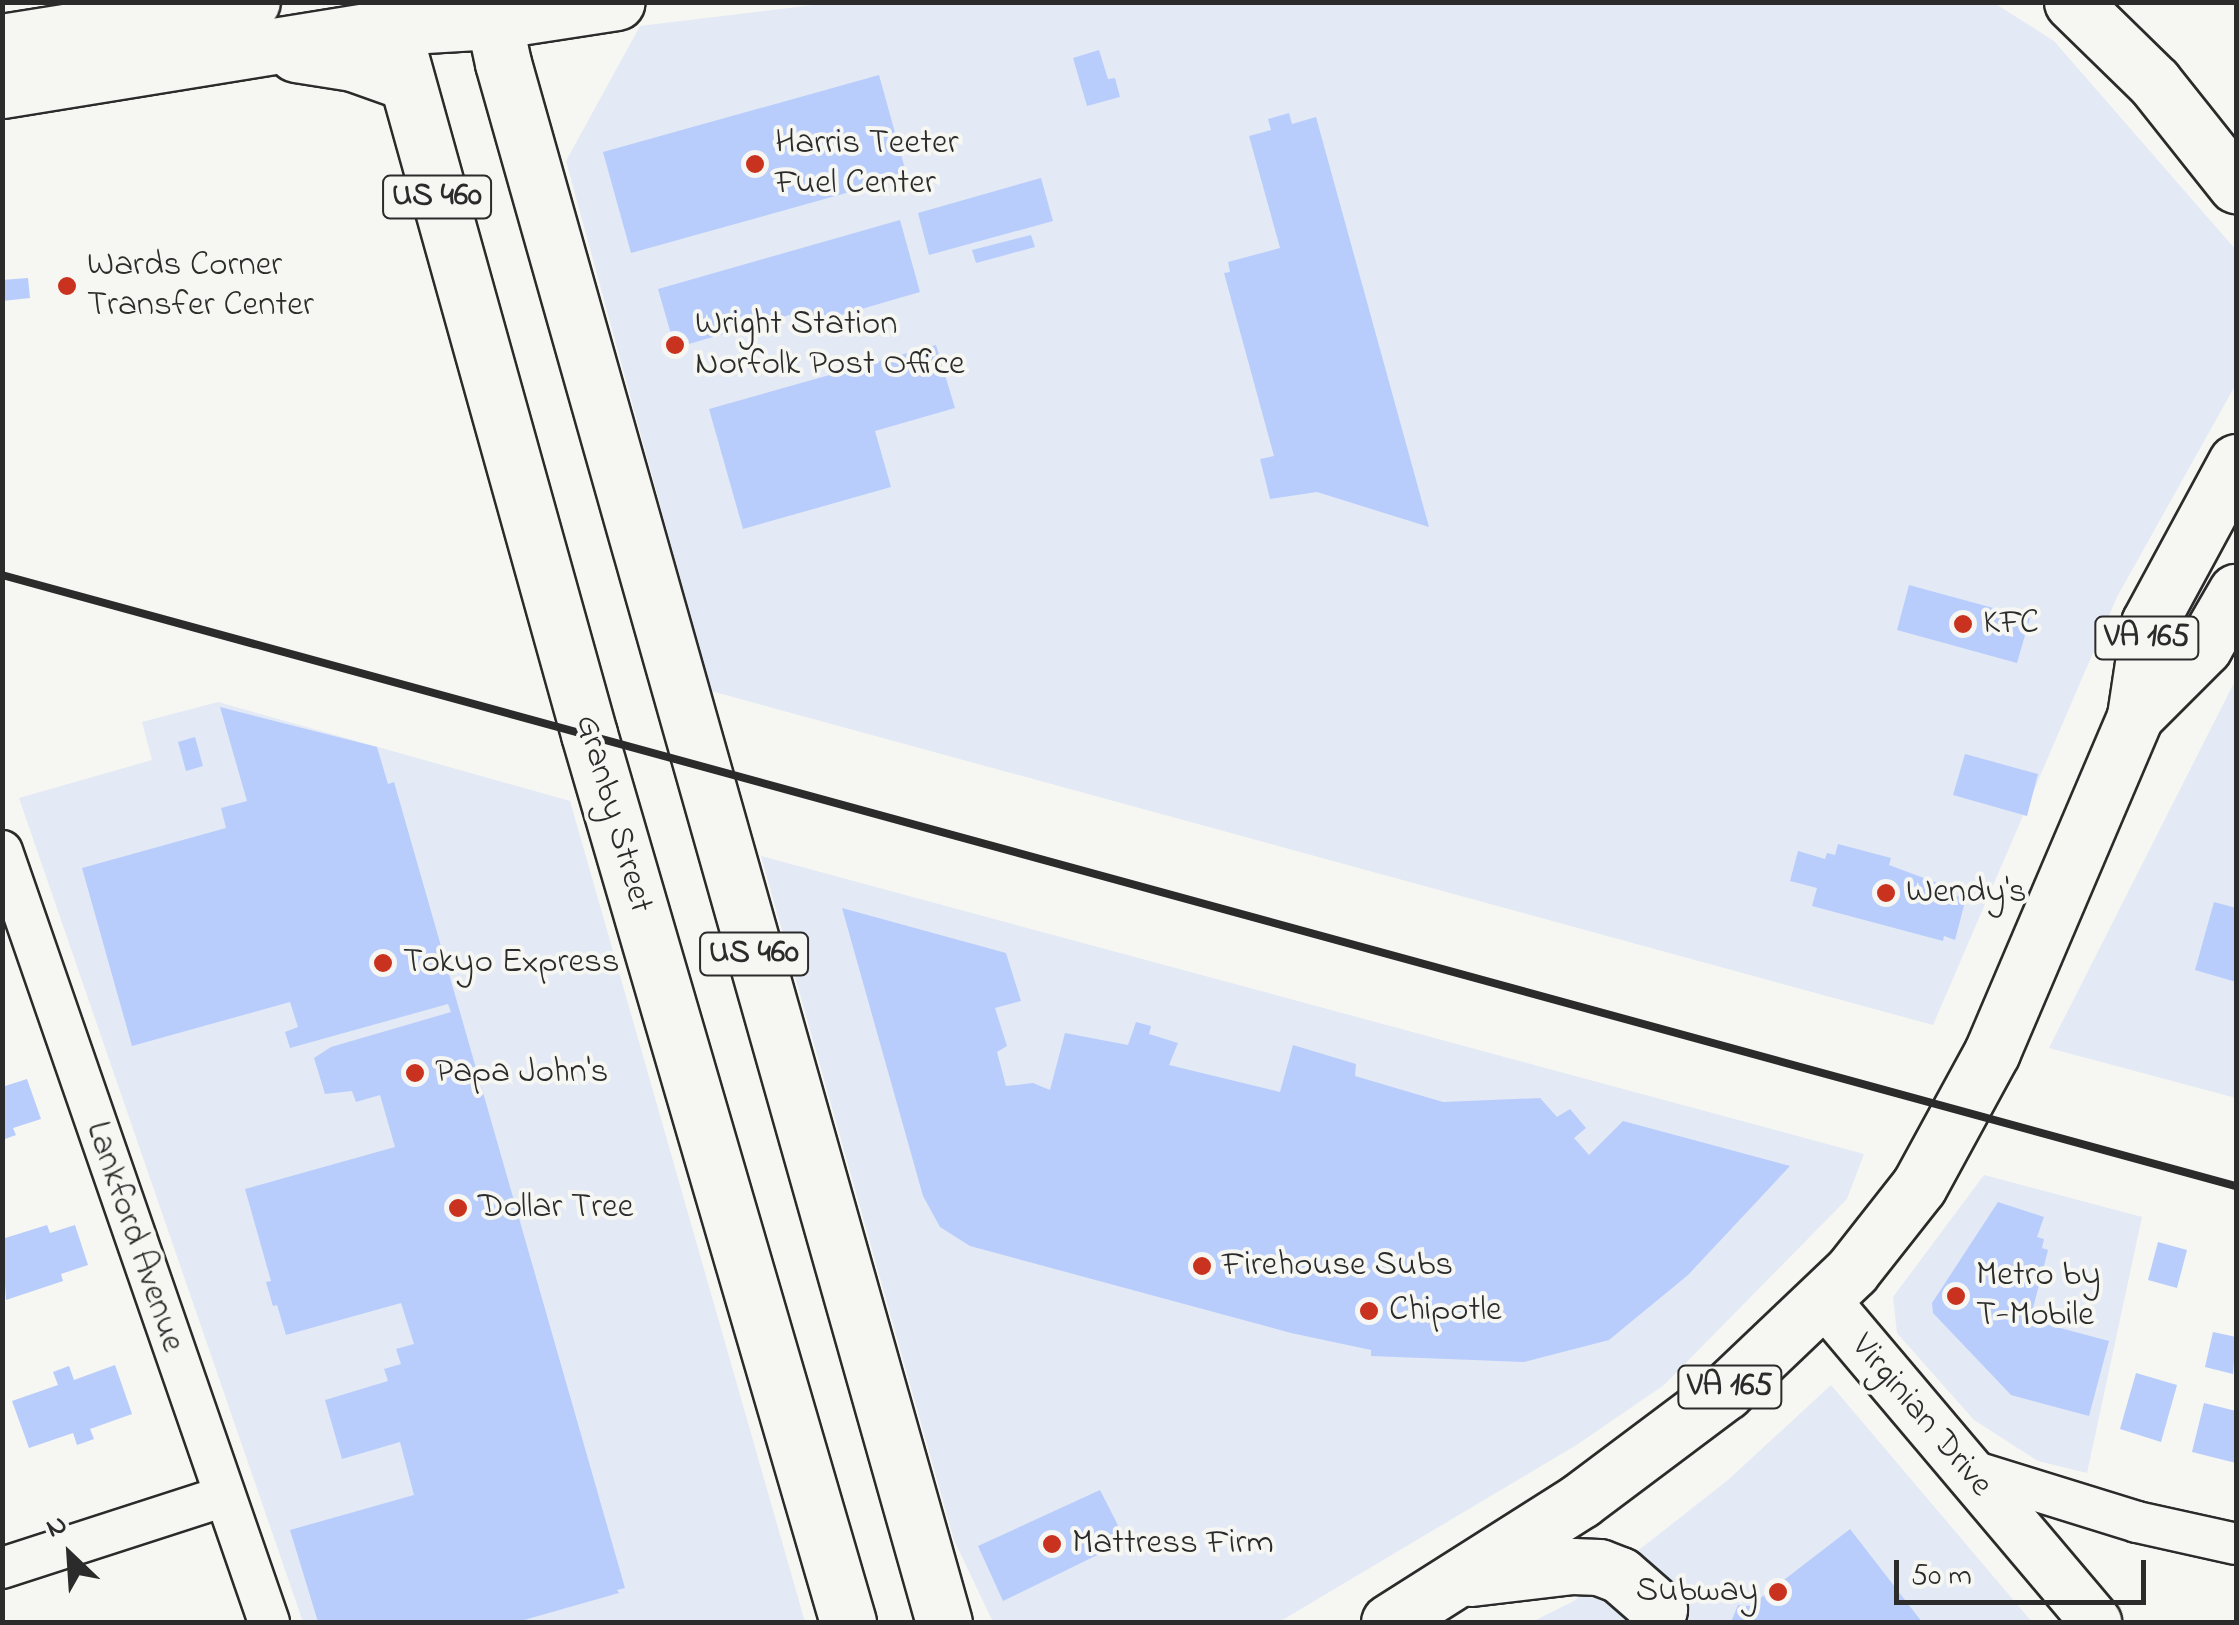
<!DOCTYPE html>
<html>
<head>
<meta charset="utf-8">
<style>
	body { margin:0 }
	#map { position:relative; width:2239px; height:1625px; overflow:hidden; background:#f6f6f2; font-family:"Indie Flower",sans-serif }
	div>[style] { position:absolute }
	.built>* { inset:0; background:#e3eaf5 }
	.building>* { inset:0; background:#b8cdfc }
	.roads { filter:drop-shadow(2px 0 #2b2b2b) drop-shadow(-2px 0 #2b2b2b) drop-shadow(0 2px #2b2b2b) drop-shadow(0 -2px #2b2b2b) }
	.minor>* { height:40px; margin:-20px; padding:0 20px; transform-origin:20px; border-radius:20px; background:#f6f6f2 }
	.tertiary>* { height:50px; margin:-25px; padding:0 25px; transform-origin:25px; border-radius:25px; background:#f6f6f2 }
	.secondary>* { height:55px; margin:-27.5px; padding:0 27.5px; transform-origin:27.5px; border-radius:27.5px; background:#f6f6f2 }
	.primary>* { height:55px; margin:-27.5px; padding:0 27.5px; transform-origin:27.5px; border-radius:27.5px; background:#f6f6f2 }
	.motorway>* { height:55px; margin:-27.5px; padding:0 27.5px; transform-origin:27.5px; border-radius:27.5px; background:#f6f6f2 }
	.rail>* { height:8px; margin:-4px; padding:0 4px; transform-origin:4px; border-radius:4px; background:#2b2b2b }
	.dots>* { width:28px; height:28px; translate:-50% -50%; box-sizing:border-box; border:5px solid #f6f6f2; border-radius:50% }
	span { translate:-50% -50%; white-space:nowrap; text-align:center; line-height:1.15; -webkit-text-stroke:8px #f6f6f2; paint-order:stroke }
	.shield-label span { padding:2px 8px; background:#f6f6f2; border:2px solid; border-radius:8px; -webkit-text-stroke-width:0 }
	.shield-label { font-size:32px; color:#2b2b2b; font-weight:700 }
	.poi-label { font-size:35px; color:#2b2b2b }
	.left { translate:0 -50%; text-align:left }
	.right { translate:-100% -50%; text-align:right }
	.street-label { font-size:35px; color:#2b2b2b }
	.frame { position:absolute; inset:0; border:5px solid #2b2b2b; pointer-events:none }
	.north { position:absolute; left:20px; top:1505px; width:100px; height:100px; -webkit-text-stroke:8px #f6f6f2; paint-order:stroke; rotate:335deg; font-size:28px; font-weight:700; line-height:40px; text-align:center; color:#2b2b2b }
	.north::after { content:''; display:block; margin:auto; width:35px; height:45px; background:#2b2b2b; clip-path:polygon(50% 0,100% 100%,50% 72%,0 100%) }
	.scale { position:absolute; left:1894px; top:1560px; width:252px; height:45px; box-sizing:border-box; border:5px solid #2b2b2b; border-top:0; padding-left:12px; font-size:30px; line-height:35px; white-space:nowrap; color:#2b2b2b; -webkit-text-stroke:8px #f6f6f2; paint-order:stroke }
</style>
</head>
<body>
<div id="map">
	<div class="built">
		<div style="clip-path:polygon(830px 3px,1994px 3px,2054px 41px,2236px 250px,2236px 384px,2117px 597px,1933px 1025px,711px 691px,566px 161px,640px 26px)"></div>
		<div style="clip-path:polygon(2236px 679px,2236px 1098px,2049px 1048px)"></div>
		<div style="clip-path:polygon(218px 702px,570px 801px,805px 1622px,303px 1622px,19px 798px,152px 760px,142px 722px)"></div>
		<div style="clip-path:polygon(761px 856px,1864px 1154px,1847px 1199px,1664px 1385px,1578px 1444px,1279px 1622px,993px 1622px,954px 1540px)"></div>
		<div style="clip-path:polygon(1984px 1175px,2142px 1217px,2087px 1473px,2038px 1461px,1974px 1420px,1897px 1333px,1893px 1297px)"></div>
		<div style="clip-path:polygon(1831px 1385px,2032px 1622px,1532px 1622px,1574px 1601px,1728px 1480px)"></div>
	</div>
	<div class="building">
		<div style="clip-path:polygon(1099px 50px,1108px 79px,1115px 78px,1120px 97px,1087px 106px,1073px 58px)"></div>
		<div style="clip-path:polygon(879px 75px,907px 176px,631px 253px,603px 152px)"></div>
		<div style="clip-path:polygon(1289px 113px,1292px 124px,1316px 117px,1429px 527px,1317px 492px,1270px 499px,1260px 459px,1274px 456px,1224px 273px,1230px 272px,1228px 262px,1280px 248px,1249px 136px,1271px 130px,1268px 119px)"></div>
		<div style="clip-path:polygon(1041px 178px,1053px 221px,929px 255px,918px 213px)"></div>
		<div style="clip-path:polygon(900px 220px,920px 292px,796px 328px,793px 314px,675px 348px,658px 289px)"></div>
		<div style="clip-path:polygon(1031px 235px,1035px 247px,976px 263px,972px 250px)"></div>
		<div style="clip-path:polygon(28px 278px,30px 298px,2px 301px,2px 280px)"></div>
		<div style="clip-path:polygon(936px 345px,955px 408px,875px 431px,891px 487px,743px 529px,709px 409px)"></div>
		<div style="clip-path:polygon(1909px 585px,2030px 618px,2017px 663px,1897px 630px)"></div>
		<div style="clip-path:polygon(220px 707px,377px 747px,388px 784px,394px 782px,625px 1588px,617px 1590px,619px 1593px,517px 1622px,318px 1622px,290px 1530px,414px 1495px,400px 1442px,342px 1459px,325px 1400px,388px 1381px,384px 1369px,401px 1364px,396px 1349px,414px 1344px,401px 1303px,286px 1335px,277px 1305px,273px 1306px,266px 1282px,271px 1281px,245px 1189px,395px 1147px,380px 1095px,356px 1102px,352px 1091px,325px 1094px,314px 1058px,331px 1047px,451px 1012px,448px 1004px,290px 1048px,285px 1032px,298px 1027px,290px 1002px,132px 1046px,82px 868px,226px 828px,221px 808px,247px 801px)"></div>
		<div style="clip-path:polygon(195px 737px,203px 766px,186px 771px,178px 742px)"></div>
		<div style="clip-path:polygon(1965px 754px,2038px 774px,2027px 816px,1953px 795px)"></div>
		<div style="clip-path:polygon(1838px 844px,1891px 858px,1889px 865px,1956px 890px,1955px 896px,1966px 898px,1955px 940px,1944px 936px,1943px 941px,1812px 906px,1817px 888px,1790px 881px,1798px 851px,1825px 859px,1827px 853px,1835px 855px)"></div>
		<div style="clip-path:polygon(2214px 902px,2236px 908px,2236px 982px,2195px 970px)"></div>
		<div style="clip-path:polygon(842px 908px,1006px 953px,1021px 1001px,995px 1008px,1007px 1046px,997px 1052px,1006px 1086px,1033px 1083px,1050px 1090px,1065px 1033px,1128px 1045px,1136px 1022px,1151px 1026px,1149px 1034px,1178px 1043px,1169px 1065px,1280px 1092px,1293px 1045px,1356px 1064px,1355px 1076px,1443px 1102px,1540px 1098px,1557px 1117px,1570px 1109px,1586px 1128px,1574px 1138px,1589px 1155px,1623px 1121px,1790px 1166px,1688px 1275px,1609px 1340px,1524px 1362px,1371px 1356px,1371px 1350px,1291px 1333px,970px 1246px,940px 1227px,923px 1196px)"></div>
		<div style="clip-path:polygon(27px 1079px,41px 1119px,13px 1128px,16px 1135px,2px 1140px,2px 1087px)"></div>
		<div style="clip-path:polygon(1998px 1202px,2044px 1217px,2037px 1237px,2044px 1239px,2042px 1248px,2048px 1250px,2030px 1320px,2109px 1341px,2089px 1416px,2011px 1395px,1933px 1313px,1932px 1303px)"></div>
		<div style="clip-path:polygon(47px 1225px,50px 1233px,75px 1225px,88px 1265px,61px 1274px,63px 1281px,6px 1300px,2px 1239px)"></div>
		<div style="clip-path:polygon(2158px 1242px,2187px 1250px,2177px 1288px,2148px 1280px)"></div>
		<div style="clip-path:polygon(2213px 1332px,2236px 1337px,2233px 1374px,2205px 1367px)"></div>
		<div style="clip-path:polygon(115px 1365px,132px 1414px,90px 1429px,94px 1439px,77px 1445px,73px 1433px,29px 1448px,12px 1401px,58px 1385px,53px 1372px,69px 1366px,74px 1380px)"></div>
		<div style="clip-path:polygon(2136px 1373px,2177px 1385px,2161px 1442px,2120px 1429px)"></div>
		<div style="clip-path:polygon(2204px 1403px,2236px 1411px,2236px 1463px,2192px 1452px)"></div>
		<div style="clip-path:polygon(1100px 1490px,1126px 1541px,1003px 1601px,978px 1546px)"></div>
		<div style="clip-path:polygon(1850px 1529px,1922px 1622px,1731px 1622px,1738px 1605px,1750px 1606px)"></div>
	</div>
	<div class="roads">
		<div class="minor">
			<div style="left:2px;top:851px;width:816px;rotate:70.9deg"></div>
			<div style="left:1963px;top:1468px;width:182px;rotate:17.2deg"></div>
			<div style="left:2137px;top:1522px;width:101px;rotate:12.5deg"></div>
			<div style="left:2px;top:1568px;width:234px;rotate:-17.9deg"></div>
		</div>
		<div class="tertiary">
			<div style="left:1824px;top:1300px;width:422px;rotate:49.8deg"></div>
		</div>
		<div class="secondary">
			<div style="left:2072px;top:2px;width:115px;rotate:44.3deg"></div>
			<div style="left:2154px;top:82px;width:132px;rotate:51.5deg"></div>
			<div style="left:392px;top:27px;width:101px;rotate:-3.4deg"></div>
			<div style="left:493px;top:21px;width:125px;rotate:-8.7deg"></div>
		</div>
		<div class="primary">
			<div style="left:490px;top:2px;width:62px;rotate:78deg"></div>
			<div style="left:503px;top:63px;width:1620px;rotate:74.21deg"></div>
			<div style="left:394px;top:34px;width:727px;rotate:74.43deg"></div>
			<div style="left:589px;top:734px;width:925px;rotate:73.74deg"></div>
			<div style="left:2135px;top:716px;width:98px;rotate:-45deg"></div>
			<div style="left:2204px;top:647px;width:64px;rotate:-59.8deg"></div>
			<div style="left:1471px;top:1578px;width:102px;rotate:-6.8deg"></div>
			<div style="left:1572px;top:1566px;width:27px;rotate:2deg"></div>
			<div style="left:1599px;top:1567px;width:22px;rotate:21deg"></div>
			<div style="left:1620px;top:1575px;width:52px;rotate:41.1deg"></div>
			<div style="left:1389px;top:1622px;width:227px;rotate:-32.4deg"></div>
			<div style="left:1581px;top:1500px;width:180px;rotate:-36.9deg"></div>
			<div style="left:1725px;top:1392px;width:175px;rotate:-43.6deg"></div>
			<div style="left:1852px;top:1271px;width:108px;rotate:-51.8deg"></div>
			<div style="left:1919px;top:1186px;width:153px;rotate:-61.4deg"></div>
			<div style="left:1992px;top:1052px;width:365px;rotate:-66.9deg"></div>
			<div style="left:2135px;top:716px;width:94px;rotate:-81.4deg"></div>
			<div style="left:2149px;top:623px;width:183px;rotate:-61.6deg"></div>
		</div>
		<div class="motorway">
			<div style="left:2px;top:42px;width:253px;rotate:-9.1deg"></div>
			<div style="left:296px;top:54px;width:58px;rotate:9deg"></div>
			<div style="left:353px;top:63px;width:56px;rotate:19.7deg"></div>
			<div style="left:2px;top:90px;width:395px;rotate:-9.2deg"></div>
		</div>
	</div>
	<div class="rail">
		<div style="left:2px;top:575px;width:2316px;rotate:15.3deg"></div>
	</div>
	<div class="dots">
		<div style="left:755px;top:164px;background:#c8321e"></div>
		<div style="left:67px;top:286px;background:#c8321e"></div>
		<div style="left:675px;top:345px;background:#c8321e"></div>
		<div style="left:1963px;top:624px;background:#c8321e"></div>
		<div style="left:1886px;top:893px;background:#c8321e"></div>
		<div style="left:383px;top:963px;background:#c8321e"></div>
		<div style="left:415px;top:1073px;background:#c8321e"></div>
		<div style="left:458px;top:1208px;background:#c8321e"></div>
		<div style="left:1202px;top:1266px;background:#c8321e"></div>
		<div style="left:1956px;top:1296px;background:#c8321e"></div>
		<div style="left:1369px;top:1311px;background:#c8321e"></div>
		<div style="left:1052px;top:1544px;background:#c8321e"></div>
		<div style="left:1778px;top:1592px;background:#c8321e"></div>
	</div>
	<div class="shield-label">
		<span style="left:437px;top:197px">US 460</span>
		<span style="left:2147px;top:638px">VA 165</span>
		<span style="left:754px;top:954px">US 460</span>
		<span style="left:1730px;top:1387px">VA 165</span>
	</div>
	<div class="poi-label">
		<span class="left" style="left:775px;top:164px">Harris Teeter<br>Fuel Center</span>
		<span class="left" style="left:87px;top:286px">Wards Corner<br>Transfer Center</span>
		<span class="left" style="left:695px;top:345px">Wright Station<br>Norfolk Post Office</span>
		<span class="left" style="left:1983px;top:624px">KFC</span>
		<span class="left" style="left:1906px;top:893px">Wendy's</span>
		<span class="left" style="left:403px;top:963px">Tokyo Express</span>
		<span class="left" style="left:435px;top:1073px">Papa John's</span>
		<span class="left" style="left:478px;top:1208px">Dollar Tree</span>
		<span class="left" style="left:1222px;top:1266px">Firehouse Subs</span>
		<span class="left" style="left:1976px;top:1296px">Metro by<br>T-Mobile</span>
		<span class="left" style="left:1389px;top:1311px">Chipotle</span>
		<span class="left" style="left:1072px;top:1544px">Mattress Firm</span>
		<span class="right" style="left:1758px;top:1592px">Subway</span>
	</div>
	<div class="street-label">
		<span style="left:613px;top:814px;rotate:74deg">Granby Street</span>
		<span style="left:134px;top:1237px;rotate:71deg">Lankford Avenue</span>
		<span style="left:1921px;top:1416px;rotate:50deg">Virginian Drive</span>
	</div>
	<div class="frame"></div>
	<div class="north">N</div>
	<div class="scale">50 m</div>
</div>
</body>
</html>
